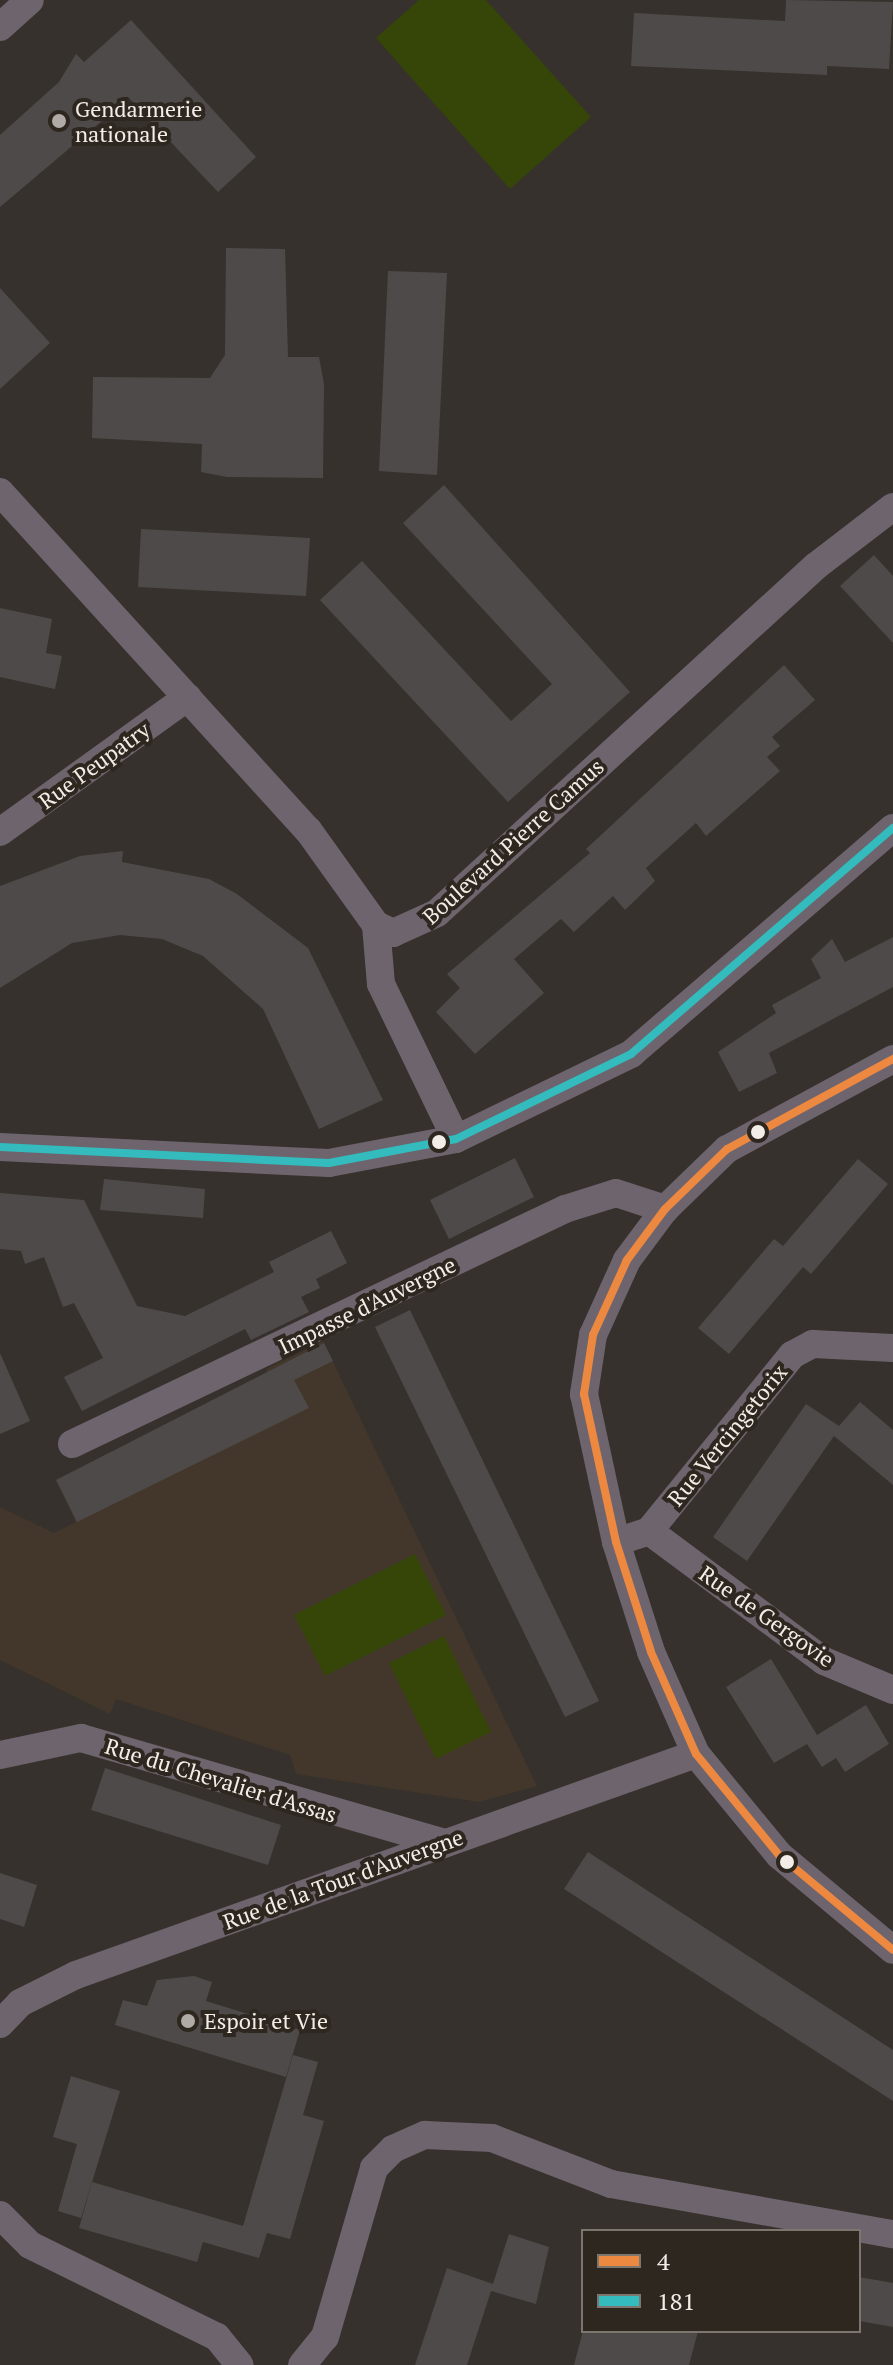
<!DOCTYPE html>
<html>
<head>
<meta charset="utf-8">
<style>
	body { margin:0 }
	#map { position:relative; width:893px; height:2365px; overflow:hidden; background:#36312c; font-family:"PT Serif",serif }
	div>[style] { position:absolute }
	.built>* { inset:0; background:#42372a }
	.green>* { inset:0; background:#354608 }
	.building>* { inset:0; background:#4e4a49 }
	.minor>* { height:28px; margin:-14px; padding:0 14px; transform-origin:14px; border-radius:14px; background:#6d646d }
	.bus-1>* { height:8px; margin:-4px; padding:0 4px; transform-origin:4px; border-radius:4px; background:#ed8840 }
	.bus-2>* { height:8px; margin:-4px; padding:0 4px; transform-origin:4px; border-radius:4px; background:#33bbbd }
	.dots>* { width:22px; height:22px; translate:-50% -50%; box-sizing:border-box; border:4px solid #2e271f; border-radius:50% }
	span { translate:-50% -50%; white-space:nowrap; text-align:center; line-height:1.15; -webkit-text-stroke:8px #2e271f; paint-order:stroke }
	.poi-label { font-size:22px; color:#f2ede7 }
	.left { translate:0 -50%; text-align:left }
	.street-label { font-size:22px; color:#f2ede7 }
	.legend { position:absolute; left:581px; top:2229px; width:280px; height:104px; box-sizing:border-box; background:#2e271f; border:2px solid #7c766f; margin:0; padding:10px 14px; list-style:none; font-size:24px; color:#f2ede7 }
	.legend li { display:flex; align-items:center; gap:16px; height:40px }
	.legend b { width:40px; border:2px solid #7c766f }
</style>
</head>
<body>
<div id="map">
	<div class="built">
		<div style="clip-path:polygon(323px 1341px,537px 1786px,479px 1802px,296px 1774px,290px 1755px,116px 1699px,110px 1714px,0 1660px,0 1507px,54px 1533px,76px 1522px,56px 1480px,269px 1376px,266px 1369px)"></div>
	</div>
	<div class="green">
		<div style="clip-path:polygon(419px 0,486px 0,591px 117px,510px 189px,376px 38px)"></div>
		<div style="clip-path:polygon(415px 1554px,446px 1615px,325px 1676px,294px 1615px)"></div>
		<div style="clip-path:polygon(444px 1636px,491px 1732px,436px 1759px,389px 1663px)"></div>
	</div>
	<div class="building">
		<div style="clip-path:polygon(786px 0,893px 2px,889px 69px,827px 66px,827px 75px,631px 66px,634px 13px,785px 21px)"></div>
		<div style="clip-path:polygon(131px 20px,256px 157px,218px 192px,129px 98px,0 207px,0 135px,59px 82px,76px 54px,84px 62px)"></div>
		<div style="clip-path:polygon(226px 248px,285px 249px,288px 357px,319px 357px,324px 384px,323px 478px,227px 477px,201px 472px,202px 444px,92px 438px,93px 377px,210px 378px,225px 355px)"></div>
		<div style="clip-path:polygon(388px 271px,447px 273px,437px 475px,379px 471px)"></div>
		<div style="clip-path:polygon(0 288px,50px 343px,0 389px)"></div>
		<div style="clip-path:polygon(444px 485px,630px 692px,508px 802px,320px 600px,362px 561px,511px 721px,552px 684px,403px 523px)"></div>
		<div style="clip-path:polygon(141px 529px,310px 538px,306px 596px,138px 587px)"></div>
		<div style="clip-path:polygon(874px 555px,893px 576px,893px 643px,840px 586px)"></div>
		<div style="clip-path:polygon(0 608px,52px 619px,46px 653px,62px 656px,55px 689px,0 677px)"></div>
		<div style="clip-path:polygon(784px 665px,815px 700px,772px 737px,780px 746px,767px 757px,780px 771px,706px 836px,696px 823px,646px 868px,655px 881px,625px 910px,613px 896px,574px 932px,561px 919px,514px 959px,544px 993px,475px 1054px,436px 1012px,460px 988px,447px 974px,590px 853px,586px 849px)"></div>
		<div style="clip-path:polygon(123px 851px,122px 862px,209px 879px,237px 894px,308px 948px,383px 1100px,319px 1129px,263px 1009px,203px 956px,162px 939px,120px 935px,72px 943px,0 988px,0 886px,80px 856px)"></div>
		<div style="clip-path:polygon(893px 937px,893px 987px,769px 1053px,777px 1073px,739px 1092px,718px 1052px,776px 1013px,772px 1005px,821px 978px,811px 959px,832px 939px,845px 962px)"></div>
		<div style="clip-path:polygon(515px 1158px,534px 1197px,449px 1239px,430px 1200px)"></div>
		<div style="clip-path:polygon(858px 1159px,888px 1184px,811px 1274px,803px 1267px,729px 1354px,698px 1328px,774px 1239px,783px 1246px)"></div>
		<div style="clip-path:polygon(104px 1179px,205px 1189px,203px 1218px,100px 1210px)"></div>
		<div style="clip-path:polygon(0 1193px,84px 1200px,137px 1306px,185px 1316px,274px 1272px,269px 1262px,331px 1231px,347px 1263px,316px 1279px,320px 1288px,301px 1297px,309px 1312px,251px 1340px,245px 1329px,82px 1411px,64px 1377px,103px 1358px,74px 1303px,63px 1307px,44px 1257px,25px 1264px,21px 1251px,0 1249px)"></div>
		<div style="clip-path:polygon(410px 1310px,599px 1701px,565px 1717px,375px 1327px)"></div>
		<div style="clip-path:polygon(324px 1343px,333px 1361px,294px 1380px,309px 1408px,77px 1522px,56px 1480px)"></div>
		<div style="clip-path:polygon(0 1353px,30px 1421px,0 1434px)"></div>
		<div style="clip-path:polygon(860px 1402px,893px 1430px,893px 1485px,834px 1436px,747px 1561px,713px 1537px,806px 1404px,839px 1426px)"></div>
		<div style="clip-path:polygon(771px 1659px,817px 1735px,866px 1705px,889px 1744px,845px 1772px,836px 1758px,822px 1767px,807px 1744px,774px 1763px,726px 1687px)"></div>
		<div style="clip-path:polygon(105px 1768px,281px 1825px,268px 1865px,91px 1810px)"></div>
		<div style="clip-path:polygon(588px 1852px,893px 2050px,893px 2101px,564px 1889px)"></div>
		<div style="clip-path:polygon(0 1873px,37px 1885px,24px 1927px,0 1919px)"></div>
		<div style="clip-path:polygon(194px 1976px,212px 1982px,206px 2001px,300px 2030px,286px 2077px,115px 2025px,123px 2000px,147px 2006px,157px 1980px)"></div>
		<div style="clip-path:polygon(293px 2055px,318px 2062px,303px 2115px,324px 2121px,290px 2239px,267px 2233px,259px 2258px,203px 2242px,197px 2262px,79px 2228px,92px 2182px,243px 2226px)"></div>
		<div style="clip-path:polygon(71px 2076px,120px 2091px,81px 2218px,58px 2211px,77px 2144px,53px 2137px)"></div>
		<div style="clip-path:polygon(509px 2234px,549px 2247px,536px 2304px,491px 2291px,467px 2365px,415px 2365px,447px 2268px,493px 2284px,491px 2290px)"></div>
		<div style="clip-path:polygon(859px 2277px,893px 2283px,893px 2327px,859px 2321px)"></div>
		<div style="clip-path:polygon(583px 2331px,698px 2331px,689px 2365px,574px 2365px)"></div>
	</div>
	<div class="minor">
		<div style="left:0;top:27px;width:40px;rotate:-42deg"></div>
		<div style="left:0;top:492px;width:457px;rotate:47.7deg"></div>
		<div style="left:308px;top:830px;width:117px;rotate:54.4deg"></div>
		<div style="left:376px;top:925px;width:19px;rotate:25deg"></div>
		<div style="left:393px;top:933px;width:48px;rotate:-24.4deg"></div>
		<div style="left:437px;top:913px;width:514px;rotate:-42.48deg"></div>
		<div style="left:816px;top:566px;width:97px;rotate:-37.5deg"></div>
		<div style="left:0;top:832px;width:231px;rotate:-35.7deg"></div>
		<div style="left:376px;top:925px;width:59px;rotate:85.2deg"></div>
		<div style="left:381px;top:984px;width:172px;rotate:64.2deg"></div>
		<div style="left:893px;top:1059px;width:189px;rotate:151.5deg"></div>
		<div style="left:727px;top:1149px;width:86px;rotate:135.9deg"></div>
		<div style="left:665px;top:1209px;width:64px;rotate:126.7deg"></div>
		<div style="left:627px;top:1260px;width:82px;rotate:114.4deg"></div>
		<div style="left:593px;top:1335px;width:60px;rotate:98.7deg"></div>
		<div style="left:584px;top:1394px;width:151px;rotate:77.8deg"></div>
		<div style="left:616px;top:1542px;width:115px;rotate:72.3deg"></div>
		<div style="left:651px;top:1652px;width:111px;rotate:66.2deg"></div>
		<div style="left:696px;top:1754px;width:131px;rotate:50.6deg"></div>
		<div style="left:779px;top:1855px;width:148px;rotate:39.8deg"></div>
		<div style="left:0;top:1147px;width:329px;rotate:2.8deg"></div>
		<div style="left:329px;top:1163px;width:129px;rotate:-10.7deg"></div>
		<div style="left:456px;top:1139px;width:195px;rotate:-25.9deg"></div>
		<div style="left:631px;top:1054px;width:346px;rotate:-40.8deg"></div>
		<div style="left:72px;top:1444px;width:546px;rotate:-25.49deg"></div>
		<div style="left:565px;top:1209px;width:53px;rotate:-17.4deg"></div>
		<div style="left:616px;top:1193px;width:52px;rotate:18.1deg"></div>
		<div style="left:649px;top:1531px;width:218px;rotate:36.6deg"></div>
		<div style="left:824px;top:1661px;width:75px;rotate:22.8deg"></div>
		<div style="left:616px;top:1542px;width:35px;rotate:-18deg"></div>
		<div style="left:649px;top:1531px;width:227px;rotate:-50.9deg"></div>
		<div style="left:792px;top:1355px;width:24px;rotate:-28deg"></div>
		<div style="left:813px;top:1344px;width:80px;rotate:2.9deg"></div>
		<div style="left:0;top:1755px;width:83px;rotate:-11.9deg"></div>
		<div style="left:81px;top:1738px;width:375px;rotate:16.1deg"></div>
		<div style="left:0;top:2024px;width:29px;rotate:-46deg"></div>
		<div style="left:20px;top:2003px;width:63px;rotate:-26.6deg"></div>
		<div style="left:76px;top:1975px;width:658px;rotate:-19.62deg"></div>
		<div style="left:0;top:2215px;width:42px;rotate:45deg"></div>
		<div style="left:30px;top:2245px;width:208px;rotate:26.2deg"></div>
		<div style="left:217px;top:2337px;width:36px;rotate:51deg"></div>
		<div style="left:302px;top:2365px;width:36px;rotate:-51deg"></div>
		<div style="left:325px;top:2337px;width:176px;rotate:-73.8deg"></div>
		<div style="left:374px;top:2168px;width:27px;rotate:-45deg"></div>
		<div style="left:393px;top:2149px;width:35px;rotate:-24deg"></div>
		<div style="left:425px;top:2135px;width:67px;rotate:2.6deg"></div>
		<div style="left:492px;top:2138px;width:128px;rotate:21.1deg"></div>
		<div style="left:611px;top:2184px;width:286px;rotate:10.1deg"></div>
	</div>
	<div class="bus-1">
		<div style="left:893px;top:1059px;width:189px;rotate:151.5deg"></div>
		<div style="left:727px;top:1149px;width:86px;rotate:135.9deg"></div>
		<div style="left:665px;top:1209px;width:64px;rotate:126.7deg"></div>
		<div style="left:627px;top:1260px;width:82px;rotate:114.4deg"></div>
		<div style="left:593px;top:1335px;width:60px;rotate:98.7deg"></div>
		<div style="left:584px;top:1394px;width:151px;rotate:77.8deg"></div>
		<div style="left:616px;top:1542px;width:115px;rotate:72.3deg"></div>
		<div style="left:651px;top:1652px;width:111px;rotate:66.2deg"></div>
		<div style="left:696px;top:1754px;width:131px;rotate:50.6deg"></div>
		<div style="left:779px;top:1855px;width:148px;rotate:39.8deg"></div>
	</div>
	<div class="bus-2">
		<div style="left:0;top:1147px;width:329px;rotate:2.8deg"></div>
		<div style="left:329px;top:1163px;width:129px;rotate:-10.7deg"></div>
		<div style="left:456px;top:1139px;width:195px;rotate:-25.9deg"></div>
		<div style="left:631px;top:1054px;width:346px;rotate:-40.8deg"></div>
	</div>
	<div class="dots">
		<div style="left:59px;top:121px;background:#b0aba6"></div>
		<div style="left:758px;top:1132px;background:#f2ede7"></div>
		<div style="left:439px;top:1142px;background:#f2ede7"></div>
		<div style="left:787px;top:1862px;background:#f2ede7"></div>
		<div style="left:188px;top:2021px;background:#b0aba6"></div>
	</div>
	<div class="poi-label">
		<span class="left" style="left:75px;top:121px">Gendarmerie<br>nationale</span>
		<span class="left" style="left:204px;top:2021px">Espoir et Vie</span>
	</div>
	<div class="street-label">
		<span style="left:94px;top:765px;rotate:-36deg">Rue Peupatry</span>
		<span style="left:513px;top:841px;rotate:-42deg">Boulevard Pierre Camus</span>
		<span style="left:367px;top:1305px;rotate:-26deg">Impasse d'Auvergne</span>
		<span style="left:727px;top:1435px;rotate:-51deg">Rue Vercingetorix</span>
		<span style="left:767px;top:1616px;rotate:35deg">Rue de Gergovie</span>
		<span style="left:221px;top:1780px;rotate:17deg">Rue du Chevalier d'Assas</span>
		<span style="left:343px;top:1879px;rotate:-20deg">Rue de la Tour d'Auvergne</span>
	</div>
	<ul class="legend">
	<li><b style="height:10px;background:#ed8840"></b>4</li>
	<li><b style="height:10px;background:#33bbbd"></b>181</li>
	</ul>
</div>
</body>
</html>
